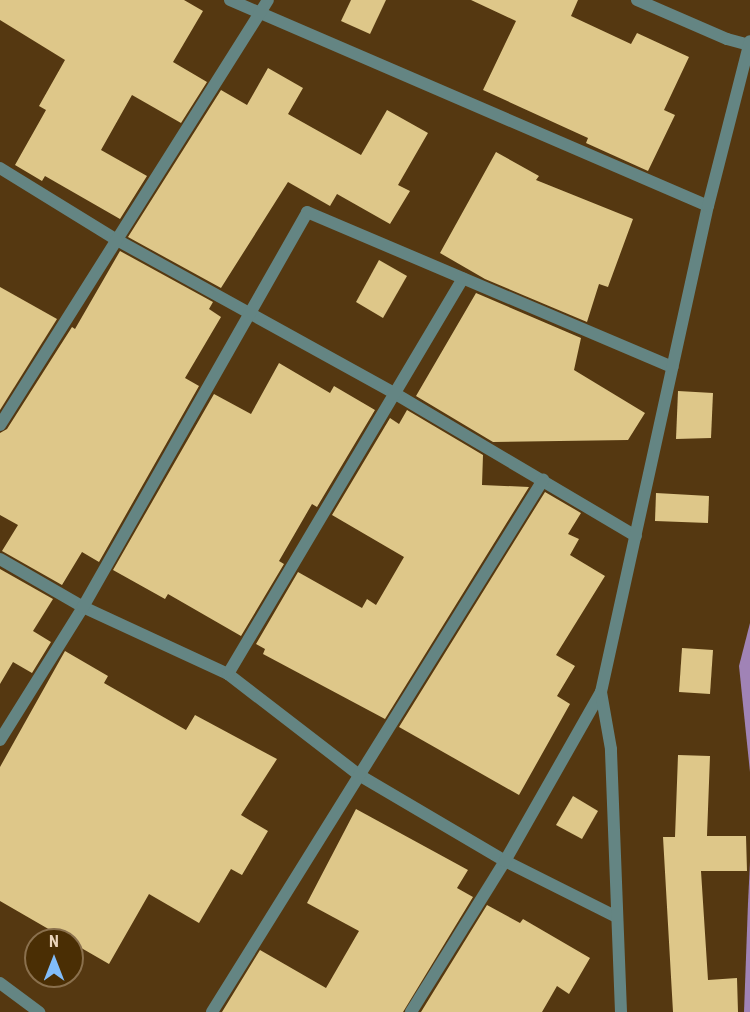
<!DOCTYPE html>
<html>
<head>
<meta charset="utf-8">
<style>
	body { margin:0 }
	#map { position:relative; width:750px; height:1012px; overflow:hidden; background:#553811; font-family:"Roboto Condensed",sans-serif }
	div>[style] { position:absolute }
	.water>* { inset:0; background:#a083b6 }
	.building>* { inset:0; background:#dec789 }
	.minor>* { height:12px; margin:-6px; padding:0 6px; transform-origin:6px; border-radius:6px; background:#648583 }
	span { translate:-50% -50%; white-space:nowrap; text-align:center; line-height:1.15; -webkit-text-stroke:6px #4a2e04; paint-order:stroke }
	.north { position:absolute; left:24px; top:928px; width:60px; height:60px; box-sizing:border-box; background:#4a2e04; border:2px solid #8a704d; border-radius:50%; rotate:0deg; font-size:16px; font-weight:700; line-height:24px; text-align:center; color:#ebd4bb }
	.north::after { content:''; display:block; margin:auto; width:21px; height:27px; background:#81bdfa; clip-path:polygon(50% 0,100% 100%,50% 72%,0 100%) }
</style>
</head>
<body>
<div id="map">
	<div class="water">
		<div style="clip-path:polygon(750px 623px,750px 772px,739px 666px)"></div>
		<div style="clip-path:polygon(750px 862px,750px 1012px,744px 1012px,748px 903px)"></div>
	</div>
	<div class="building">
		<div style="clip-path:polygon(0 0,184px 0,203px 11px,173px 62px,207px 82px,181px 123px,132px 95px,101px 150px,147px 176px,120px 219px,45px 176px,42px 181px,15px 165px,46px 110px,39px 106px,65px 60px,0 20px)"></div>
		<div style="clip-path:polygon(351px 0,386px 0,370px 34px,341px 21px)"></div>
		<div style="clip-path:polygon(471px 0,578px 0,571px 16px,631px 44px,637px 33px,689px 57px,664px 110px,675px 115px,648px 171px,586px 143px,588px 138px,483px 90px,516px 21px)"></div>
		<div style="clip-path:polygon(268px 68px,303px 88px,288px 114px,361px 155px,387px 110px,428px 133px,398px 185px,410px 191px,390px 224px,337px 194px,330px 206px,288px 182px,221px 288px,128px 237px,221px 90px,247px 105px)"></div>
		<div style="clip-path:polygon(496px 152px,539px 176px,536px 180px,633px 219px,608px 287px,599px 284px,587px 322px,485px 279px,440px 253px)"></div>
		<div style="clip-path:polygon(120px 251px,213px 302px,209px 309px,221px 317px,185px 378px,199px 386px,99px 562px,82px 552px,62px 585px,2px 551px,18px 525px,0 515px,0 433px,7px 429px,72px 327px,75px 329px)"></div>
		<div style="clip-path:polygon(379px 260px,407px 276px,383px 318px,356px 302px)"></div>
		<div style="clip-path:polygon(0 287px,57px 319px,0 410px)"></div>
		<div style="clip-path:polygon(476px 293px,581px 338px,574px 370px,645px 413px,628px 440px,493px 442px,416px 396px)"></div>
		<div style="clip-path:polygon(279px 363px,330px 393px,334px 386px,375px 410px,317px 507px,312px 504px,279px 561px,284px 564px,241px 636px,168px 594px,165px 599px,113px 570px,214px 394px,251px 414px)"></div>
		<div style="clip-path:polygon(678px 391px,713px 393px,711px 438px,676px 439px)"></div>
		<div style="clip-path:polygon(407px 410px,483px 455px,482px 485px,529px 487px,385px 719px,263px 654px,265px 649px,256px 644px,298px 572px,362px 608px,367px 599px,376px 605px,404px 557px,332px 515px,390px 418px,399px 424px)"></div>
		<div style="clip-path:polygon(545px 492px,581px 513px,568px 534px,579px 539px,570px 555px,605px 576px,556px 655px,575px 666px,557px 696px,570px 704px,519px 795px,399px 727px)"></div>
		<div style="clip-path:polygon(656px 493px,709px 496px,708px 523px,655px 521px)"></div>
		<div style="clip-path:polygon(0 569px,53px 599px,33px 631px,51px 642px,32px 673px,13px 662px,0 684px)"></div>
		<div style="clip-path:polygon(682px 648px,713px 650px,710px 694px,679px 692px)"></div>
		<div style="clip-path:polygon(65px 651px,108px 676px,104px 683px,186px 730px,195px 715px,277px 759px,241px 815px,268px 831px,242px 875px,231px 869px,199px 923px,149px 894px,109px 964px,0 901px,0 767px)"></div>
		<div style="clip-path:polygon(678px 755px,710px 756px,707px 836px,746px 836px,747px 871px,701px 871px,708px 980px,737px 978px,738px 1012px,673px 1012px,663px 837px,675px 837px)"></div>
		<div style="clip-path:polygon(573px 796px,598px 811px,582px 839px,556px 825px)"></div>
		<div style="clip-path:polygon(356px 809px,468px 870px,457px 888px,473px 897px,403px 1012px,222px 1012px,260px 950px,326px 988px,359px 931px,307px 903px)"></div>
		<div style="clip-path:polygon(487px 905px,520px 923px,523px 919px,590px 958px,569px 994px,557px 986px,542px 1012px,421px 1012px)"></div>
	</div>
	<div class="minor">
		<div style="left:230px;top:0;width:520px;rotate:23.31deg"></div>
		<div style="left:637px;top:0;width:98px;rotate:23.4deg"></div>
		<div style="left:727px;top:39px;width:23px;rotate:15deg"></div>
		<div style="left:0;top:168px;width:137px;rotate:31.6deg"></div>
		<div style="left:117px;top:240px;width:316px;rotate:28.9deg"></div>
		<div style="left:394px;top:393px;width:281px;rotate:30.6deg"></div>
		<div style="left:0;top:425px;width:502px;rotate:-57.76deg"></div>
		<div style="left:0;top:559px;width:96px;rotate:30deg"></div>
		<div style="left:83px;top:607px;width:160px;rotate:24.8deg"></div>
		<div style="left:228px;top:674px;width:165px;rotate:37.6deg"></div>
		<div style="left:359px;top:775px;width:169px;rotate:30.5deg"></div>
		<div style="left:505px;top:861px;width:123px;rotate:26.6deg"></div>
		<div style="left:228px;top:674px;width:460px;rotate:-59.3deg"></div>
		<div style="left:0;top:740px;width:157px;rotate:-58deg"></div>
		<div style="left:83px;top:607px;width:454px;rotate:-60.4deg"></div>
		<div style="left:307px;top:212px;width:397px;rotate:23deg"></div>
		<div style="left:0;top:983px;width:49px;rotate:36.6deg"></div>
		<div style="left:212px;top:1012px;width:627px;rotate:-58.11deg"></div>
		<div style="left:411px;top:1012px;width:178px;rotate:-58.1deg"></div>
		<div style="left:505px;top:861px;width:194px;rotate:-60.4deg"></div>
		<div style="left:621px;top:1012px;width:263px;rotate:-92.2deg"></div>
		<div style="left:611px;top:749px;width:58px;rotate:-100deg"></div>
		<div style="left:601px;top:692px;width:498px;rotate:-77.6deg"></div>
		<div style="left:708px;top:206px;width:170px;rotate:-75.7deg"></div>
	</div>
	<div class="north">N</div>
</div>
</body>
</html>
